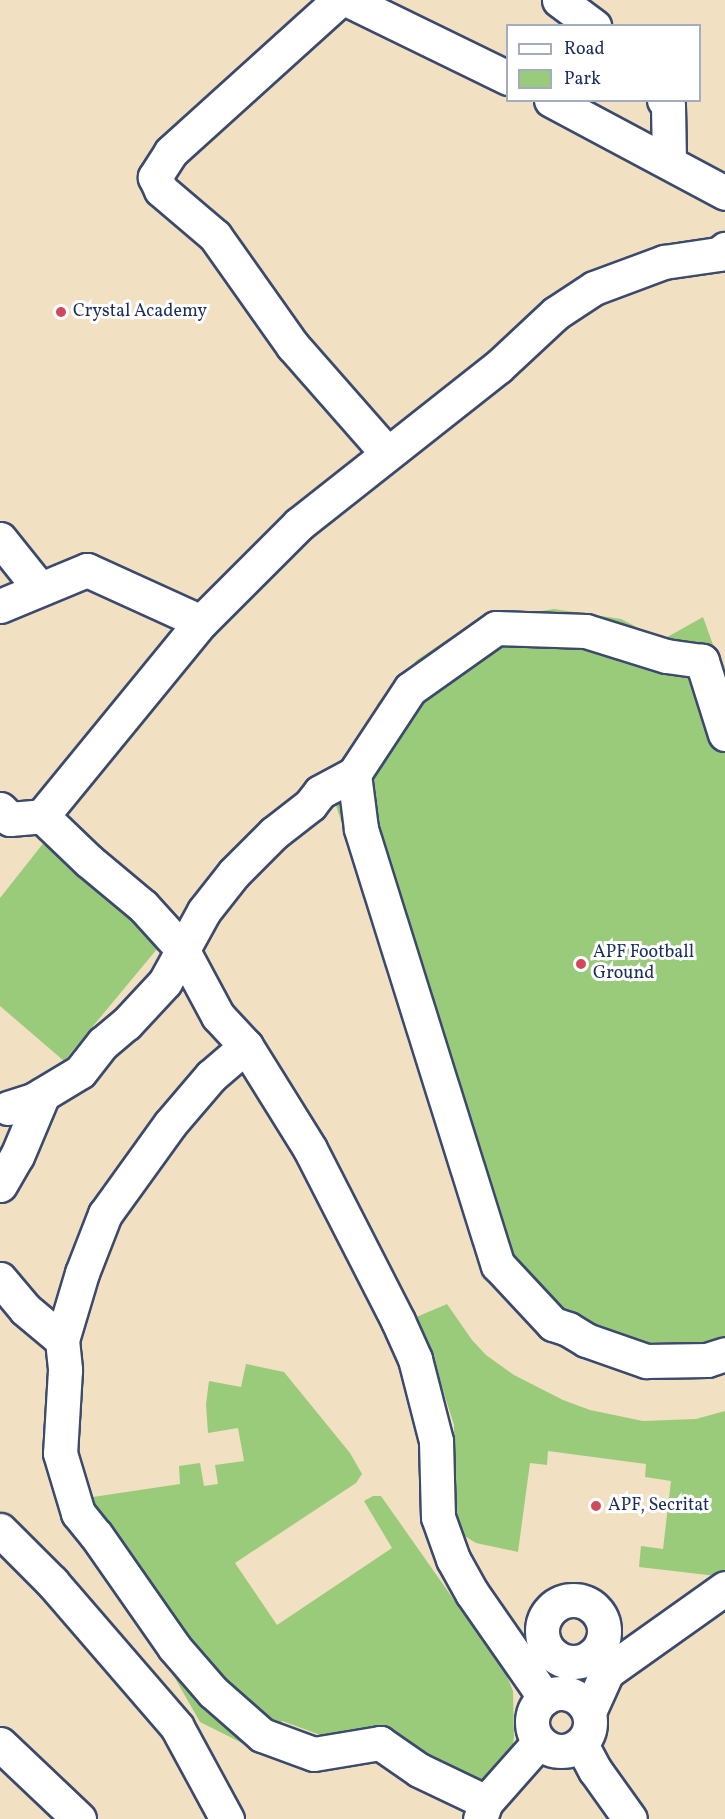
<!DOCTYPE html>
<html>
<head>
<meta charset="utf-8">
<style>
	body { margin:0 }
	#map { position:relative; width:725px; height:1819px; overflow:hidden; background:#f1e0c2; font-family:Vollkorn,serif }
	div>[style] { position:absolute }
	.green>* { inset:0; background:#9acb7a }
	.roads { filter:drop-shadow(2px 0 #3b4a6d) drop-shadow(-2px 0 #3b4a6d) drop-shadow(0 2px #3b4a6d) drop-shadow(0 -2px #3b4a6d) }
	.minor>* { height:33px; margin:-16.5px; padding:0 16.5px; transform-origin:16.5px; border-radius:16.5px; background:#fff }
	.minor>.ring { margin:-16.5px; padding:0; box-sizing:content-box; background:none; border:33px solid #fff; border-radius:50% }
	.dots>* { width:16px; height:16px; translate:-50% -50%; box-sizing:border-box; border:3px solid #fff; border-radius:50% }
	span { translate:-50% -50%; white-space:nowrap; text-align:center; line-height:1.15; -webkit-text-stroke:6px #fff; paint-order:stroke }
	.poi-label { font-size:18px; color:#1b2f5e }
	.left { translate:0 -50%; text-align:left }
	.legend { position:absolute; left:506px; top:24px; width:195px; height:78px; box-sizing:border-box; background:#fff; border:2px solid #a4acbf; margin:0; padding:8px 10px; list-style:none; font-size:18px; color:#1b2f5e }
	.legend li { display:flex; align-items:center; gap:12px; height:30px }
	.legend b { width:30px; border:2px solid #a4acbf }
</style>
</head>
<body>
<div id="map">
	<div class="green">
		<div style="clip-path:polygon(554px 609px,621px 619px,662px 640px,703px 617px,725px 678px,725px 1369px,585px 1356px,555px 1341px,529px 1323px,504px 1298px,484px 1270px,327px 777px,368px 726px,378px 703px,417px 660px,463px 629px,483px 620px)"></div>
		<div style="clip-path:polygon(49px 836px,167px 937px,64px 1061px,0 1006px,0 898px)"></div>
		<div style="clip-path:polygon(447px 1304px,472px 1340px,486px 1355px,514px 1375px,563px 1400px,590px 1410px,643px 1421px,696px 1419px,725px 1411px,725px 1577px,639px 1567px,641px 1546px,663px 1549px,671px 1481px,645px 1477px,646px 1464px,548px 1451px,547px 1465px,530px 1463px,518px 1552px,476px 1543px,455px 1530px,454px 1425px,436px 1368px,414px 1318px)"></div>
		<div style="clip-path:polygon(246px 1364px,284px 1372px,350px 1453px,362px 1474px,356px 1483px,235px 1563px,277px 1625px,392px 1548px,364px 1501px,373px 1496px,381px 1496px,506px 1674px,513px 1691px,514px 1737px,512px 1750px,480px 1793px,282px 1721px,260px 1752px,200px 1722px,105px 1556px,66px 1501px,180px 1484px,179px 1466px,200px 1463px,204px 1486px,218px 1484px,215px 1465px,244px 1461px,238px 1428px,208px 1433px,206px 1404px,209px 1381px,241px 1387px)"></div>
	</div>
	<div class="roads">
		<div class="minor">
			<div style="left:339px;top:0;width:227px;rotate:137.9deg"></div>
			<div style="left:171px;top:152px;width:30px;rotate:123deg"></div>
			<div style="left:155px;top:177px;width:14px;rotate:65deg"></div>
			<div style="left:161px;top:190px;width:71px;rotate:40.4deg"></div>
			<div style="left:215px;top:236px;width:135px;rotate:54.7deg"></div>
			<div style="left:293px;top:346px;width:142px;rotate:48.7deg"></div>
			<div style="left:348px;top:0;width:178px;rotate:26deg"></div>
			<div style="left:559px;top:0;width:44px;rotate:36.6deg"></div>
			<div style="left:551px;top:100px;width:197px;rotate:28.1deg"></div>
			<div style="left:664px;top:100px;width:6px;rotate:51deg"></div>
			<div style="left:668px;top:105px;width:56px;rotate:89deg"></div>
			<div style="left:0;top:539px;width:64px;rotate:51.3deg"></div>
			<div style="left:0;top:606px;width:94px;rotate:-22.5deg"></div>
			<div style="left:87px;top:570px;width:125px;rotate:24.5deg"></div>
			<div style="left:201px;top:622px;width:139px;rotate:-45deg"></div>
			<div style="left:299px;top:524px;width:253px;rotate:-38.3deg"></div>
			<div style="left:498px;top:367px;width:79px;rotate:-43deg"></div>
			<div style="left:556px;top:313px;width:45px;rotate:-33.3deg"></div>
			<div style="left:594px;top:288px;width:75px;rotate:-20.4deg"></div>
			<div style="left:664px;top:262px;width:56px;rotate:-8.3deg"></div>
			<div style="left:719px;top:254px;width:8px;rotate:-40deg"></div>
			<div style="left:725px;top:734px;width:77px;rotate:-107.5deg"></div>
			<div style="left:702px;top:661px;width:36px;rotate:-172deg"></div>
			<div style="left:666px;top:656px;width:84px;rotate:-162.6deg"></div>
			<div style="left:586px;top:631px;width:90px;rotate:-178.1deg"></div>
			<div style="left:496px;top:628px;width:105px;rotate:144.7deg"></div>
			<div style="left:410px;top:689px;width:102px;rotate:123.4deg"></div>
			<div style="left:354px;top:774px;width:55px;rotate:82.7deg"></div>
			<div style="left:361px;top:829px;width:457px;rotate:72.6deg"></div>
			<div style="left:498px;top:1265px;width:81px;rotate:47deg"></div>
			<div style="left:553px;top:1324px;width:16px;rotate:18deg"></div>
			<div style="left:568px;top:1329px;width:21px;rotate:31deg"></div>
			<div style="left:586px;top:1340px;width:64px;rotate:19.3deg"></div>
			<div style="left:646px;top:1361px;width:61px;rotate:-0.9deg"></div>
			<div style="left:707px;top:1360px;width:19px;rotate:-18deg"></div>
			<div style="left:0;top:809px;width:14px;rotate:45deg"></div>
			<div style="left:10px;top:819px;width:32px;rotate:-5deg"></div>
			<div style="left:42px;top:816px;width:251px;rotate:-50.7deg"></div>
			<div style="left:42px;top:816px;width:65px;rotate:43.8deg"></div>
			<div style="left:89px;top:861px;width:70px;rotate:39.8deg"></div>
			<div style="left:143px;top:906px;width:58px;rotate:47.8deg"></div>
			<div style="left:182px;top:949px;width:76px;rotate:61.8deg"></div>
			<div style="left:218px;top:1016px;width:41px;rotate:47deg"></div>
			<div style="left:246px;top:1046px;width:121px;rotate:58.1deg"></div>
			<div style="left:310px;top:1149px;width:193px;rotate:62.9deg"></div>
			<div style="left:398px;top:1321px;width:42px;rotate:65.9deg"></div>
			<div style="left:415px;top:1359px;width:85px;rotate:75.6deg"></div>
			<div style="left:436px;top:1441px;width:76px;rotate:88.5deg"></div>
			<div style="left:438px;top:1517px;width:45px;rotate:70.3deg"></div>
			<div style="left:453px;top:1559px;width:39px;rotate:61deg"></div>
			<div style="left:472px;top:1593px;width:128px;rotate:55.2deg"></div>
			<div style="left:246px;top:1046px;width:46px;rotate:139.4deg"></div>
			<div style="left:211px;top:1076px;width:63px;rotate:130.5deg"></div>
			<div style="left:170px;top:1124px;width:111px;rotate:125.8deg"></div>
			<div style="left:105px;top:1214px;width:63px;rotate:111.3deg"></div>
			<div style="left:82px;top:1273px;width:70px;rotate:106.6deg"></div>
			<div style="left:62px;top:1340px;width:30px;rotate:84deg"></div>
			<div style="left:65px;top:1370px;width:83px;rotate:93.4deg"></div>
			<div style="left:60px;top:1453px;width:63px;rotate:73.3deg"></div>
			<div style="left:78px;top:1513px;width:28px;rotate:51deg"></div>
			<div style="left:96px;top:1535px;width:136px;rotate:55.1deg"></div>
			<div style="left:174px;top:1647px;width:60px;rotate:49.1deg"></div>
			<div style="left:213px;top:1692px;width:65px;rotate:41.3deg"></div>
			<div style="left:262px;top:1735px;width:55px;rotate:20.1deg"></div>
			<div style="left:314px;top:1754px;width:67px;rotate:-9.5deg"></div>
			<div style="left:380px;top:1743px;width:47px;rotate:34.7deg"></div>
			<div style="left:419px;top:1770px;width:74px;rotate:25.5deg"></div>
			<div style="left:8px;top:1108px;width:28px;rotate:-18deg"></div>
			<div style="left:35px;top:1099px;width:52px;rotate:-31deg"></div>
			<div style="left:80px;top:1072px;width:37px;rotate:-52deg"></div>
			<div style="left:103px;top:1043px;width:30px;rotate:-40deg"></div>
			<div style="left:126px;top:1024px;width:57px;rotate:-47.1deg"></div>
			<div style="left:165px;top:982px;width:81px;rotate:-61.2deg"></div>
			<div style="left:204px;top:911px;width:48px;rotate:-51.7deg"></div>
			<div style="left:234px;top:873px;width:57px;rotate:-45deg"></div>
			<div style="left:274px;top:833px;width:46px;rotate:-37.9deg"></div>
			<div style="left:310px;top:805px;width:16px;rotate:-52deg"></div>
			<div style="left:320px;top:792px;width:38px;rotate:-28deg"></div>
			<div style="left:0;top:1185px;width:34px;rotate:-60deg"></div>
			<div style="left:17px;top:1156px;width:67px;rotate:-67.2deg"></div>
			<div style="left:0;top:1279px;width:39px;rotate:50deg"></div>
			<div style="left:25px;top:1309px;width:48px;rotate:40deg"></div>
			<div style="left:0;top:1530px;width:74px;rotate:45deg"></div>
			<div style="left:52px;top:1582px;width:191px;rotate:49.2deg"></div>
			<div style="left:177px;top:1727px;width:105px;rotate:61.5deg"></div>
			<div class="ring" style="left:542px;top:1600px;width:29px;height:29px"></div>
			<div class="ring" style="left:532px;top:1693px;width:25px;height:25px"></div>
			<div style="left:589px;top:1712px;width:44px;rotate:-65.8deg"></div>
			<div style="left:607px;top:1672px;width:145px;rotate:-35.4deg"></div>
			<div style="left:0;top:1744px;width:109px;rotate:43.5deg"></div>
			<div style="left:581px;top:1744px;width:30px;rotate:62deg"></div>
			<div style="left:595px;top:1770px;width:60px;rotate:54.5deg"></div>
			<div style="left:480px;top:1819px;width:18px;rotate:-71deg"></div>
			<div style="left:486px;top:1802px;width:80px;rotate:-48.5deg"></div>
		</div>
	</div>
	<div class="dots">
		<div style="left:61px;top:312px;background:#d1495b"></div>
		<div style="left:581px;top:964px;background:#d1495b"></div>
		<div style="left:596px;top:1506px;background:#d1495b"></div>
	</div>
	<div class="poi-label">
		<span class="left" style="left:73px;top:312px">Crystal Academy</span>
		<span class="left" style="left:593px;top:964px">APF Football<br>Ground</span>
		<span class="left" style="left:608px;top:1506px">APF, Secritat</span>
	</div>
	<ul class="legend">
	<li><b style="height:8px;background:#fff"></b>Road</li>
	<li><b style="height:16px;background:#9acb7a"></b>Park</li>
	</ul>
</div>
</body>
</html>
